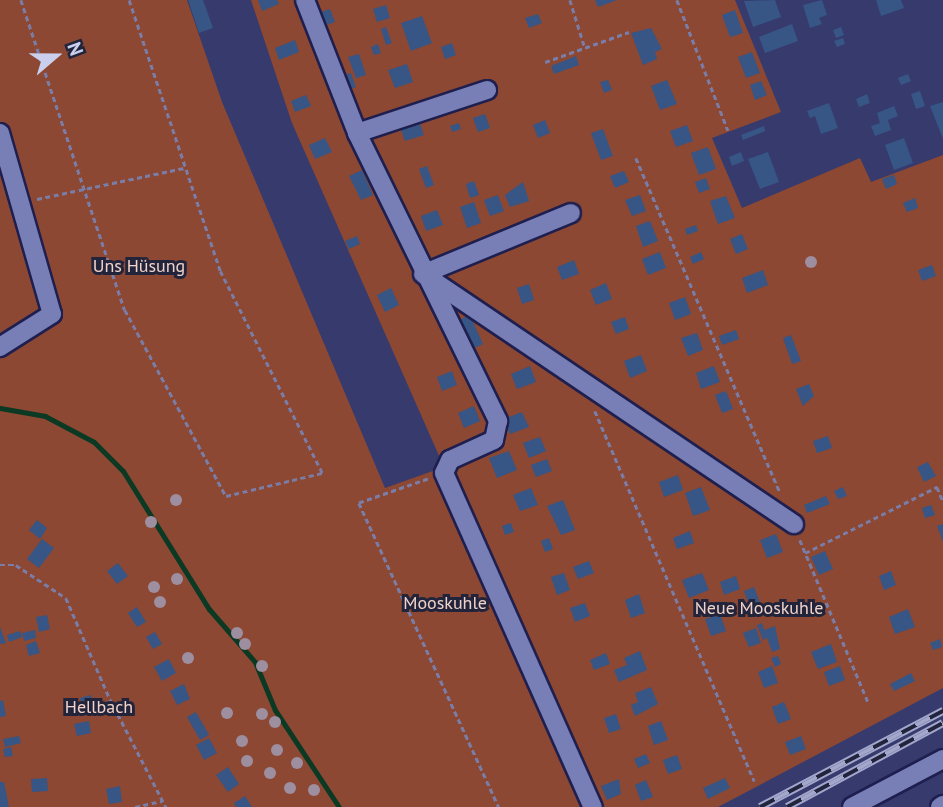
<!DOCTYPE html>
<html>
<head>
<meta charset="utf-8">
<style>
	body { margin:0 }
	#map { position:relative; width:943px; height:807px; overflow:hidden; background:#373a6d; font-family:"PT Sans",sans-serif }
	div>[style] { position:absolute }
	.green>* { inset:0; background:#8c4832 }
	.stream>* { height:5px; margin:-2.5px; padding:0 2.5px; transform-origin:2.5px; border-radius:2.5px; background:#0c3924 }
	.building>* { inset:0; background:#375585 }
	.path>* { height:2.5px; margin-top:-1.25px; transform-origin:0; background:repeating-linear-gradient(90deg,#7a7da7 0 5px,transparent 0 8.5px) }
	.roads { filter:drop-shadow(2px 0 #1f1f4f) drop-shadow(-2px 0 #1f1f4f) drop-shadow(0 2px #1f1f4f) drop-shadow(0 -2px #1f1f4f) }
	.minor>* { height:18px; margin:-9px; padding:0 9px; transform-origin:9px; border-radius:9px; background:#787eb6 }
	.rail>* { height:8px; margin-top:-4px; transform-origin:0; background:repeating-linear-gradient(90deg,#22243c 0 16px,#a3a7cb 0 32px); box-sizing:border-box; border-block:2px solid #a3a7cb }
	.trees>* { width:12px; height:12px; margin:-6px; border-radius:50%; background:#9d8ea0 }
	span { translate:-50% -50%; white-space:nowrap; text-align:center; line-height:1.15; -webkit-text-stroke:6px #22243c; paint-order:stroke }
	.park-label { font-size:18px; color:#f1d3c9 }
	.north { position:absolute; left:21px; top:21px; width:70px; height:70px; -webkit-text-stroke:5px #22243c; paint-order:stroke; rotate:70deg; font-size:19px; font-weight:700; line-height:28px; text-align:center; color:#cbcfee }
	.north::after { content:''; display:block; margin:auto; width:24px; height:32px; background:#cbcfee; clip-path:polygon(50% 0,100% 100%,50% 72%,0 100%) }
</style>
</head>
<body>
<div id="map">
	<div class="green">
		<div style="clip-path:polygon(0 0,187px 0,222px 102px,385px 488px,444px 467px,292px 123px,251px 0,735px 0,781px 112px,712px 138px,742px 208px,860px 158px,871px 182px,943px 155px,943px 688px,718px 807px,0 807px)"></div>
	</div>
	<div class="stream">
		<div style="left:0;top:408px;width:46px;rotate:10.1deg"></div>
		<div style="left:45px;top:416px;width:55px;rotate:28deg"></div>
		<div style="left:94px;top:442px;width:41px;rotate:45deg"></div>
		<div style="left:123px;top:471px;width:163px;rotate:58.1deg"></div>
		<div style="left:209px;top:609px;width:70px;rotate:49deg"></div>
		<div style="left:255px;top:662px;width:52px;rotate:67.4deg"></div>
		<div style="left:275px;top:710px;width:116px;rotate:56.6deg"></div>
	</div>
	<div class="building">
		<div style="clip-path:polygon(188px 0,203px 0,213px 28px,199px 33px)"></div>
		<div style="clip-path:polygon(258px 0,277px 0,279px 4px,262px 11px)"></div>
		<div style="clip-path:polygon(595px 0,617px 0,598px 7px)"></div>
		<div style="clip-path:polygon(775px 0,781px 17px,753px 27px,744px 1px)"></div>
		<div style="clip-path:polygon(822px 0,827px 15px,819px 18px,822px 24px,810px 28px,803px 5px)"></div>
		<div style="clip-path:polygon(876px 0,901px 0,904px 8px,881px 16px)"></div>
		<div style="clip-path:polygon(386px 5px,390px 18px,377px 22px,373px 9px)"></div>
		<div style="clip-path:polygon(330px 9px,335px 22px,318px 28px,314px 14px)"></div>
		<div style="clip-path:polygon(735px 10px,743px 33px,730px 37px,722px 15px)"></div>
		<div style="clip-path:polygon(538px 14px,542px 23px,529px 28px,525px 18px)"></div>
		<div style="clip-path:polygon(422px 16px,432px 43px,411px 51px,401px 23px)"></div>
		<div style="clip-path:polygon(792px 24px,798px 41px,765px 53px,759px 37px)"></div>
		<div style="clip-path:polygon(386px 27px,392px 43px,386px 45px,381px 29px)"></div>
		<div style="clip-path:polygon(841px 27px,844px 35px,836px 38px,833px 30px)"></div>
		<div style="clip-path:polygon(651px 28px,662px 49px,655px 52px,657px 59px,643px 65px,631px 33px)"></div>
		<div style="clip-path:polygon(843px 38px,845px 44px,837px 47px,834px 41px)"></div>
		<div style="clip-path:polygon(295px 40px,299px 52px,279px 60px,275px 48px)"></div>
		<div style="clip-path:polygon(452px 43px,456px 55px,445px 59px,441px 47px)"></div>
		<div style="clip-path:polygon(378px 44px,381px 53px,374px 55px,371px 47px)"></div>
		<div style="clip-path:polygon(752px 52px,760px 73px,746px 78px,738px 57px)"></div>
		<div style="clip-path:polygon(359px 54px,366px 75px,356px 78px,348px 57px)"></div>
		<div style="clip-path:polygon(576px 56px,579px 65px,554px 74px,551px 66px)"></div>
		<div style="clip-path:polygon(407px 64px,413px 82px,395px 88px,388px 70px)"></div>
		<div style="clip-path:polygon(351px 73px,356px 87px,344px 91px,339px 77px)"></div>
		<div style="clip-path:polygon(908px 74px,911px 81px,901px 85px,898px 78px)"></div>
		<div style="clip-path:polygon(608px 80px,612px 90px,604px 93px,600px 82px)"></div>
		<div style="clip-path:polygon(667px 80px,677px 104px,660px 110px,651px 86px)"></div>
		<div style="clip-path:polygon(761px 81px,767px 95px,755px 100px,750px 85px)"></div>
		<div style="clip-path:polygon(920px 91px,925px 106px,916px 109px,911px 94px)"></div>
		<div style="clip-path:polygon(867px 94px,870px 103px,859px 107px,856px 99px)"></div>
		<div style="clip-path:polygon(306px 95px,311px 106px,295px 112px,291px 101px)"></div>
		<div style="clip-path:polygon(943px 102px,943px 139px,930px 106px)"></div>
		<div style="clip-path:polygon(829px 103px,838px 128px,821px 134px,815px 116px,810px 118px,807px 111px)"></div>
		<div style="clip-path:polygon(894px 106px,898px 116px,888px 120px,891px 130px,875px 136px,871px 126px,880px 123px,877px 113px)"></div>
		<div style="clip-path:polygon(485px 114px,490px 128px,478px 132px,473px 118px)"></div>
		<div style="clip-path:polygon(417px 115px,424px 135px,405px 141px,398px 122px)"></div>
		<div style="clip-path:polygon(545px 120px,550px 133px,538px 138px,533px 125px)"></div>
		<div style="clip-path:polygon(459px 123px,461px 129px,452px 132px,450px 126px)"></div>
		<div style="clip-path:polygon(687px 125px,693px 141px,676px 147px,670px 131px)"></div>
		<div style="clip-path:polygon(764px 126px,765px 131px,743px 140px,741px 135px)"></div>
		<div style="clip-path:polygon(603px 129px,613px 156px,601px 160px,591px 133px)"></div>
		<div style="clip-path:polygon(325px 138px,332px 152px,315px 159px,309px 145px)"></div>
		<div style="clip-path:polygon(904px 138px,913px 163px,894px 170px,885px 145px)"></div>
		<div style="clip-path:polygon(708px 147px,716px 169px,699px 175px,691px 153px)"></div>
		<div style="clip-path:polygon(741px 152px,744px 161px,732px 166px,729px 157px)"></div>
		<div style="clip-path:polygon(768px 152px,779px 182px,760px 189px,748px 159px)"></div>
		<div style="clip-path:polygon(427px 166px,434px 185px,426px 188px,419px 169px)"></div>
		<div style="clip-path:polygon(362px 170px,373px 195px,361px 200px,349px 176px)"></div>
		<div style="clip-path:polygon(624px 171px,629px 182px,615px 188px,610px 176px)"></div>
		<div style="clip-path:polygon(894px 175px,897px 184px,886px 189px,882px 179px)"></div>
		<div style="clip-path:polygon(706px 178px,710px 189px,699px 193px,695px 182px)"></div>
		<div style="clip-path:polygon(474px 181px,479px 195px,470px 198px,466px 184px)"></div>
		<div style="clip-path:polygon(523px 182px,529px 201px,510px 207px,505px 195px)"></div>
		<div style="clip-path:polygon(498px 195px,504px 211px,490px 216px,484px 200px)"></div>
		<div style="clip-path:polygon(640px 195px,646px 211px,632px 216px,625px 200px)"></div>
		<div style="clip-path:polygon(726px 196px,735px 218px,718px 224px,710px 201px)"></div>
		<div style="clip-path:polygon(915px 198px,918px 208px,907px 212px,903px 203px)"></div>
		<div style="clip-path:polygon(474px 202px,481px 223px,467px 228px,460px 207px)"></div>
		<div style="clip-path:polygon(437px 210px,443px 225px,426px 231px,421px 216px)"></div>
		<div style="clip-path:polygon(650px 221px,658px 241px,643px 247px,636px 226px)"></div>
		<div style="clip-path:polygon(696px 225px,698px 231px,687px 235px,685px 229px)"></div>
		<div style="clip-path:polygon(742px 234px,748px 249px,736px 254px,730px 239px)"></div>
		<div style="clip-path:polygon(357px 236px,360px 244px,349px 249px,345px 241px)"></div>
		<div style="clip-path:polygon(660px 252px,666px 268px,648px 275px,642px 259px)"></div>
		<div style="clip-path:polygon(701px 252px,704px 259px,693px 264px,690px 257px)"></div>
		<div style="clip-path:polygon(574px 260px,579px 274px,562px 280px,557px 267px)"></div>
		<div style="clip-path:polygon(932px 265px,936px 276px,922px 281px,918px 270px)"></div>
		<div style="clip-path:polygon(763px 270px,768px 285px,747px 293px,742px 278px)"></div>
		<div style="clip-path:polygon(606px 283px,612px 299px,596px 305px,590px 290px)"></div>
		<div style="clip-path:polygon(529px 284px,534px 300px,522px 304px,517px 288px)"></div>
		<div style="clip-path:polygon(391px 288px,399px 305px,385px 312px,377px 295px)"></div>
		<div style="clip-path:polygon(685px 297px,691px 314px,675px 320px,669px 303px)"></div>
		<div style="clip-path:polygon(470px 315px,483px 344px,468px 351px,455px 322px)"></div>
		<div style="clip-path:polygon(625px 317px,629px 329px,616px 334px,611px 322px)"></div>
		<div style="clip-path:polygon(736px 330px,739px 339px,722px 345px,719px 336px)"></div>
		<div style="clip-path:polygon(697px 333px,703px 350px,688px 356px,681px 338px)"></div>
		<div style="clip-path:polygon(791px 335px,801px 361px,792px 364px,783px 338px)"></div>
		<div style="clip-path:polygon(641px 355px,647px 371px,630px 378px,624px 361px)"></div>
		<div style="clip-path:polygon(530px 366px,536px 382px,517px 389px,511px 374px)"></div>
		<div style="clip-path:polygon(714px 366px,720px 382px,701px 389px,696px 373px)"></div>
		<div style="clip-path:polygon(452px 371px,457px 385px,442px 391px,437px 377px)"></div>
		<div style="clip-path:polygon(809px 384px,814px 396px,803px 406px,796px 389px)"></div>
		<div style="clip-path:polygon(726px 391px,733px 409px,722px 413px,715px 395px)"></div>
		<div style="clip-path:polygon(474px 406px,480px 421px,464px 428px,458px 413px)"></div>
		<div style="clip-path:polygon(522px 412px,529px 427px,510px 434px,504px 419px)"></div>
		<div style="clip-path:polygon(828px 436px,832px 448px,817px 453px,813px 441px)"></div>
		<div style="clip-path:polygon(540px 437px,546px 451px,529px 458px,523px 443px)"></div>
		<div style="clip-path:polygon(509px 451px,517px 470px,497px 478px,489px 458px)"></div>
		<div style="clip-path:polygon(547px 459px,552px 471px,536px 477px,531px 465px)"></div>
		<div style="clip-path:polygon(928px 462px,936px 476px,924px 482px,917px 467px)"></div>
		<div style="clip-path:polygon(678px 475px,683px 490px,664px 497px,659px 482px)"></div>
		<div style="clip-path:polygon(701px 487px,710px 510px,693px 516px,685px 493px)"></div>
		<div style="clip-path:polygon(843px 487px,847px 496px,838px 499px,834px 491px)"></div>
		<div style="clip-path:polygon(531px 488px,538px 505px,520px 511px,513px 495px)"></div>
		<div style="clip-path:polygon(826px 496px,830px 504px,807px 513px,804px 505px)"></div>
		<div style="clip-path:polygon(563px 500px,575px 530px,561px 535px,547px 506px)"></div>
		<div style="clip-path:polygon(931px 505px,935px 515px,925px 518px,922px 508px)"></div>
		<div style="clip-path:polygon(37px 520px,47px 528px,40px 539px,29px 530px)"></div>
		<div style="clip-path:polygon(511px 523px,514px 532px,505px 535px,502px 526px)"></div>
		<div style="clip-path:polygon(943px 524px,943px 542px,937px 526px)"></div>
		<div style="clip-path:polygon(690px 531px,694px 543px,677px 549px,673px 538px)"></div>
		<div style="clip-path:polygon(776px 534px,783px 552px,767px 558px,760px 540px)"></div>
		<div style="clip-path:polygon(549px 538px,553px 549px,545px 552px,541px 541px)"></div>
		<div style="clip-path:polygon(42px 539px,54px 548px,39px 568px,27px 559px)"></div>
		<div style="clip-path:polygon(825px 551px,833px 569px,819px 575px,811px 557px)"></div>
		<div style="clip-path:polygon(589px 561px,594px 573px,578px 579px,573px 567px)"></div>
		<div style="clip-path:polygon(118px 563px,128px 576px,117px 584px,107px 571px)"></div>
		<div style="clip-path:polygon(891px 571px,896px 585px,884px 590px,879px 576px)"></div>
		<div style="clip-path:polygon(564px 573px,570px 590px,557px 595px,551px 577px)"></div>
		<div style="clip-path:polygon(702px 573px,709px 590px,689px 598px,682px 580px)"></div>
		<div style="clip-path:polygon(736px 576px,740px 589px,724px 595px,720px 582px)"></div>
		<div style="clip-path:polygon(754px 587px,764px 613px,753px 616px,744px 591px)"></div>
		<div style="clip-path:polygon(639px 594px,645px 613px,631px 618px,625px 600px)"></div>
		<div style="clip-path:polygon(585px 603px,590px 616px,575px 622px,570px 608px)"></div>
		<div style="clip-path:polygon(137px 607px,146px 622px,137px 627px,128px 613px)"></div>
		<div style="clip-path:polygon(908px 609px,915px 627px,895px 634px,889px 617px)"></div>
		<div style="clip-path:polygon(720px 614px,726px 631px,711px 636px,705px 619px)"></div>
		<div style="clip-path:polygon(47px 615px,50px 629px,39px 632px,36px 617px)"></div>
		<div style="clip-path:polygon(762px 623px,764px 630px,775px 626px,780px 649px,772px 652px,767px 638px,763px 640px,757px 625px)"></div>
		<div style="clip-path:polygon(0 627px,6px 643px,0 644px)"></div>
		<div style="clip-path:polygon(756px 628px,761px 643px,749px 647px,743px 633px)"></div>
		<div style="clip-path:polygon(35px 630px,36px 638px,24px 641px,22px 633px)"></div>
		<div style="clip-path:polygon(20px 631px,22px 637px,9px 642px,7px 635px)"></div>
		<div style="clip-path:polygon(155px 632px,162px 644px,153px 649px,146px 637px)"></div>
		<div style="clip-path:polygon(940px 639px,942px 647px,933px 650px,930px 643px)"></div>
		<div style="clip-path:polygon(36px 641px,40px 653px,29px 656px,26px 645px)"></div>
		<div style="clip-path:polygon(831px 644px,837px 662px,818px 669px,811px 652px)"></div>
		<div style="clip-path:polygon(640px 651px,647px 670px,619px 682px,614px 670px,627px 665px,624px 658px)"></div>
		<div style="clip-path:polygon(606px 653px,610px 664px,594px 670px,590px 660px)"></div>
		<div style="clip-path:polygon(778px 656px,781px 664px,775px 667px,771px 658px)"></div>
		<div style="clip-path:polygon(169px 659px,176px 673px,162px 681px,154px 667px)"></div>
		<div style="clip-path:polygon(772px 666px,778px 683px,764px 688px,758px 672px)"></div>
		<div style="clip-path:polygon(840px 666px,845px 680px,829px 686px,824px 672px)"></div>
		<div style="clip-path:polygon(911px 673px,915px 681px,894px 691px,890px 684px)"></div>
		<div style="clip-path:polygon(184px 684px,190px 699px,177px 705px,170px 691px)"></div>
		<div style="clip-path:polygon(651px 687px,658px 704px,635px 716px,631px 705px,638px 702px,635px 693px)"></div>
		<div style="clip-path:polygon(91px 695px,94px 710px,83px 712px,80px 698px)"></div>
		<div style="clip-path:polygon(3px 700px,6px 716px,0 717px,0 701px)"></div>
		<div style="clip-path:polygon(784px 702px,791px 719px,778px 724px,772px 707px)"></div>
		<div style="clip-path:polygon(196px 712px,209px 735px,200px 740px,187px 717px)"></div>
		<div style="clip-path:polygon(616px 714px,621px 729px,609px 733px,604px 718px)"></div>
		<div style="clip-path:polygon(89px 721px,91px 733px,77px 736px,74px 724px)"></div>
		<div style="clip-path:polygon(661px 721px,668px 740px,654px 745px,648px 726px)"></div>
		<div style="clip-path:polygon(19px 736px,21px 743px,5px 747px,3px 739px)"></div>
		<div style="clip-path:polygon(801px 736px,806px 749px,790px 755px,785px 742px)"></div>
		<div style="clip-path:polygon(209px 738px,217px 753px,204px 760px,196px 745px)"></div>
		<div style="clip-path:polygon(11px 747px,13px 756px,5px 757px,3px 749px)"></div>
		<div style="clip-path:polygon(646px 754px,650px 763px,638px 768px,634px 759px)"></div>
		<div style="clip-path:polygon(677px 755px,682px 769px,668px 774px,663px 760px)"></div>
		<div style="clip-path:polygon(228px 767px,239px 784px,228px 792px,216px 775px)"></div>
		<div style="clip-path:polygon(47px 778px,48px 791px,32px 792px,31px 779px)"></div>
		<div style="clip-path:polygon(725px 778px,730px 788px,708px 799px,703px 788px)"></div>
		<div style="clip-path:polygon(619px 779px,621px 794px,607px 800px,601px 786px)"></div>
		<div style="clip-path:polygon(646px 780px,653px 797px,641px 801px,635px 785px)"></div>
		<div style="clip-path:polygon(0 782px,4px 782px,9px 807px,0 807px)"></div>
		<div style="clip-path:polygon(120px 786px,122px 802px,109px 804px,106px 789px)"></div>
		<div style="clip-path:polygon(245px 796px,252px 807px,236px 807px,234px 803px)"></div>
	</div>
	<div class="path">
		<div style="left:21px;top:0;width:327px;rotate:71.5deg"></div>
		<div style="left:125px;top:310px;width:212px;rotate:61.5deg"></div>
		<div style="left:226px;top:496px;width:99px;rotate:-13.5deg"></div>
		<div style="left:322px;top:473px;width:226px;rotate:-116.8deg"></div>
		<div style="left:220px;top:271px;width:286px;rotate:-108.6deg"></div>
		<div style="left:570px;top:0;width:50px;rotate:72.6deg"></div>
		<div style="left:677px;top:0;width:140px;rotate:68.6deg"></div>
		<div style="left:545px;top:62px;width:89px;rotate:-19.7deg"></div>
		<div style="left:636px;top:158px;width:364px;rotate:66.7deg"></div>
		<div style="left:37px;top:199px;width:150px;rotate:-11.9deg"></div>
		<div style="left:595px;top:411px;width:403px;rotate:66.7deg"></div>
		<div style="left:428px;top:479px;width:73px;rotate:160.8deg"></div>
		<div style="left:359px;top:503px;width:335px;rotate:65.3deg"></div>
		<div style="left:800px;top:540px;width:176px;rotate:67.2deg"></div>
		<div style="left:805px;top:553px;width:148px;rotate:-26.6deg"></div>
		<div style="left:937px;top:487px;width:15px;rotate:67deg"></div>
		<div style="left:0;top:565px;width:16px"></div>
		<div style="left:16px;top:565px;width:60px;rotate:33.4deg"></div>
		<div style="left:66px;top:598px;width:110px;rotate:66.5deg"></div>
		<div style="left:110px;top:699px;width:122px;rotate:62.6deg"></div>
		<div style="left:135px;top:807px;width:28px;rotate:-13deg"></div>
	</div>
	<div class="roads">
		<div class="minor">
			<div style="left:305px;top:0;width:143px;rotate:68.6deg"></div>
			<div style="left:357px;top:133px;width:321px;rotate:63.9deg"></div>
			<div style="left:498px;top:421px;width:19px;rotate:102deg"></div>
			<div style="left:494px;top:440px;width:48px;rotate:155.6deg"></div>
			<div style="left:450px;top:460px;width:14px;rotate:115deg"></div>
			<div style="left:444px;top:473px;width:366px;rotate:66deg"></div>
			<div style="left:0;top:133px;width:188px;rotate:74deg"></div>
			<div style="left:52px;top:314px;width:62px;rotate:147.6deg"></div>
			<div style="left:357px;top:133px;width:137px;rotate:-18.3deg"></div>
			<div style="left:423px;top:274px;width:160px;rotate:-22.4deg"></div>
			<div style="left:426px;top:276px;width:444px;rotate:34deg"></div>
			<div style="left:852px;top:807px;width:103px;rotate:-27.8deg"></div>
			<div style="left:940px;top:807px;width:4px;rotate:-34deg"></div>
		</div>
	</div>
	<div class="rail">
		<div style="left:760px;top:807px;width:207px;rotate:-27.7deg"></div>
		<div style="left:787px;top:807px;width:177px;rotate:-28.3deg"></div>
	</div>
	<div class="trees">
		<div style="left:811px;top:262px"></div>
		<div style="left:176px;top:500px"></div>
		<div style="left:151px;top:522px"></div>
		<div style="left:177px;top:579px"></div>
		<div style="left:154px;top:587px"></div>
		<div style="left:160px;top:602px"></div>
		<div style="left:237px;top:633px"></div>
		<div style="left:245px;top:644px"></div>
		<div style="left:188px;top:658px"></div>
		<div style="left:262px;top:666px"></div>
		<div style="left:227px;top:713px"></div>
		<div style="left:262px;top:714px"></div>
		<div style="left:275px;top:722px"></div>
		<div style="left:242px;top:741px"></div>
		<div style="left:277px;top:750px"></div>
		<div style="left:247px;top:761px"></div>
		<div style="left:297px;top:763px"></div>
		<div style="left:270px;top:773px"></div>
		<div style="left:290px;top:788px"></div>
		<div style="left:314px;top:790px"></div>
	</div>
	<div class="park-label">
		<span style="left:139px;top:266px">Uns Hüsung</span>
		<span style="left:445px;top:603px">Mooskuhle</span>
		<span style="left:759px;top:608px">Neue Mooskuhle</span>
		<span style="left:99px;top:707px">Hellbach</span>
	</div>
	<div class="north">N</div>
</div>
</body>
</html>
